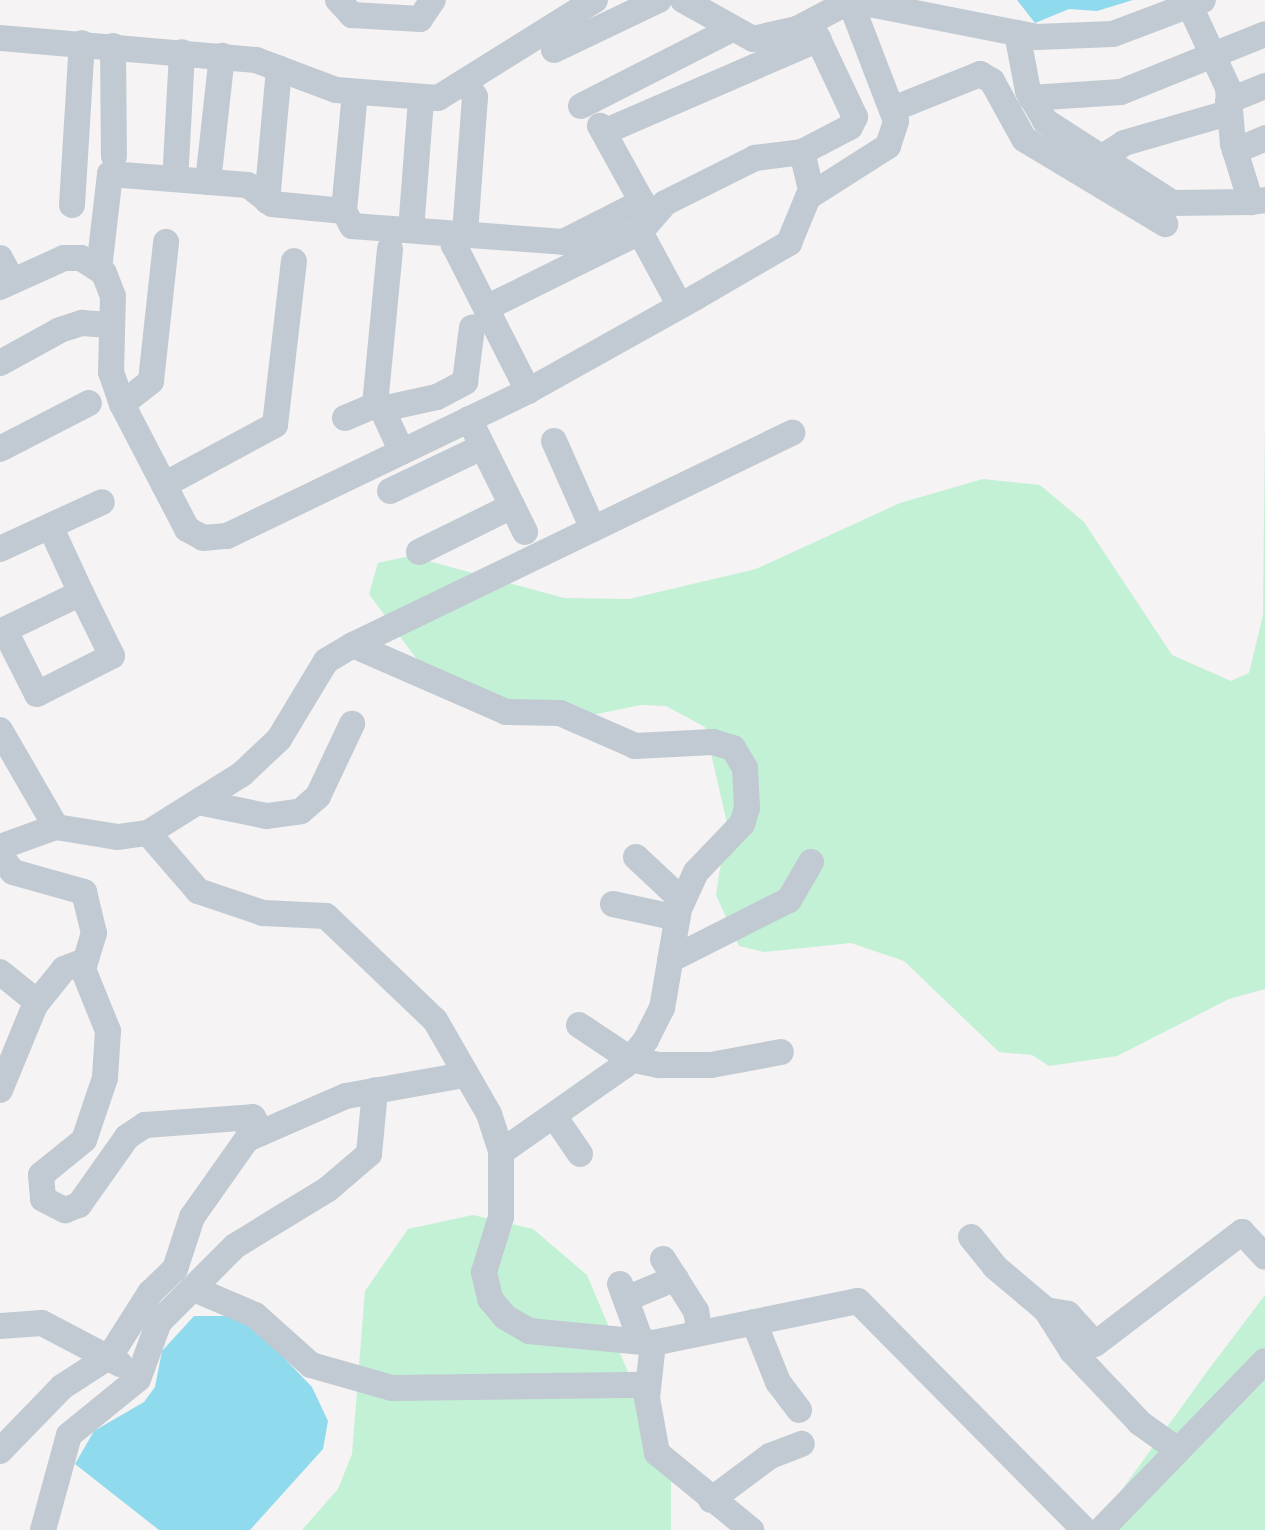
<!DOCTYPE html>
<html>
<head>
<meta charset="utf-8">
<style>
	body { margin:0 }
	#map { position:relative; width:1265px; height:1530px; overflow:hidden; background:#f5f3f3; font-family:Raleway,sans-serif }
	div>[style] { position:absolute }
	.green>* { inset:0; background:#c3f1d5 }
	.water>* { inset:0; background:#90daee }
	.minor>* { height:26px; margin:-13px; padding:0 13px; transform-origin:13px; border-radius:13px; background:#c1cad2 }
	span { translate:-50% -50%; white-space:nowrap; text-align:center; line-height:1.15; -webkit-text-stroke:7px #fff; paint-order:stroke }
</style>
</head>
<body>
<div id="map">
	<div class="green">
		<div style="clip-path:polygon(1265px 430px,1265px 989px,1229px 999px,1117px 1056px,1049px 1066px,1032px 1055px,999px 1052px,904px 961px,851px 943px,764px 952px,739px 946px,716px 895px,727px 823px,705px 727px,666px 706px,641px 705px,557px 722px,421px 665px,369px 594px,378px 563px,410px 556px,564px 598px,629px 599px,756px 569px,900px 503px,983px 479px,1040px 485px,1084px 522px,1172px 655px,1231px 681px,1249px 673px,1263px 615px)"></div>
		<div style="clip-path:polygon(473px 1215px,533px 1229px,587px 1275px,671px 1474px,671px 1530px,302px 1530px,338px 1489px,352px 1454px,365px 1291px,408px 1229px)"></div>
		<div style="clip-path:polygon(1265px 1295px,1265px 1530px,1093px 1530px,1206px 1373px)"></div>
	</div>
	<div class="water">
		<div style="clip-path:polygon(1017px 0,1133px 0,1097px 11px,1069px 9px,1035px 23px)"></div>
		<div style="clip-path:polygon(194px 1316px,238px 1316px,257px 1330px,312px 1387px,328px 1421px,323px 1449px,250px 1530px,159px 1530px,75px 1464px,94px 1431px,144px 1402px,155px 1387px,162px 1351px)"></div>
	</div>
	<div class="minor">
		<div style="left:338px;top:0;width:21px;rotate:47deg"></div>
		<div style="left:352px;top:15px;width:68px;rotate:3.4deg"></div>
		<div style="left:420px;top:19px;width:23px;rotate:-56deg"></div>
		<div style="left:849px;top:0;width:192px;rotate:11.1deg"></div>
		<div style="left:1037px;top:37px;width:76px;rotate:-2.3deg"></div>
		<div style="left:1113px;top:34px;width:96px;rotate:-20.7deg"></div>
		<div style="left:1190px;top:6px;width:90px;rotate:65.1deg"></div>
		<div style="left:1228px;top:88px;width:56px;rotate:84.9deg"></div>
		<div style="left:1233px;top:144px;width:61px;rotate:72.8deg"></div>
		<div style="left:1251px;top:202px;width:14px;rotate:-8deg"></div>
		<div style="left:811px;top:24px;width:103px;rotate:64.7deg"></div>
		<div style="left:855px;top:117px;width:11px;rotate:117deg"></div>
		<div style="left:850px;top:127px;width:54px;rotate:152.5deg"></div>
		<div style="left:802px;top:152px;width:43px;rotate:76.6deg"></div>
		<div style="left:1017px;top:33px;width:59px;rotate:79.3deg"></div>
		<div style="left:1028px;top:91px;width:34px;rotate:60deg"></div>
		<div style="left:1045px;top:121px;width:151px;rotate:32.8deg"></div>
		<div style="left:1172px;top:203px;width:79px;rotate:-0.7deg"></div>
		<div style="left:0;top:38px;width:257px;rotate:4.9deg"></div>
		<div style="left:256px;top:60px;width:85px;rotate:20.6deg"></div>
		<div style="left:336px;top:90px;width:102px;rotate:4.5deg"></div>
		<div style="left:438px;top:98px;width:185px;rotate:-32deg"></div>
		<div style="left:113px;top:46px;width:110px;rotate:89.5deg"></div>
		<div style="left:554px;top:50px;width:116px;rotate:-25.5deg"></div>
		<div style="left:468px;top:85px;width:14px;rotate:60deg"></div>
		<div style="left:475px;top:97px;width:137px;rotate:94.2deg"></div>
		<div style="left:465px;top:234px;width:16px;rotate:135deg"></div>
		<div style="left:454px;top:245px;width:164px;rotate:63.1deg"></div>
		<div style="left:1031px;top:98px;width:90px;rotate:-3.8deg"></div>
		<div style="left:1121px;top:92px;width:155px;rotate:-21.9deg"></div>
		<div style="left:1228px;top:101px;width:40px;rotate:-22deg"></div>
		<div style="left:581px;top:106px;width:169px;rotate:-27deg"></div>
		<div style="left:893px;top:109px;width:94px;rotate:-21.9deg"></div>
		<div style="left:980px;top:74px;width:14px;rotate:30deg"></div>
		<div style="left:992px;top:81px;width:66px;rotate:61.1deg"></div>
		<div style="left:1024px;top:139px;width:165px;rotate:31.1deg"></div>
		<div style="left:604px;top:132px;width:234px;rotate:-23.4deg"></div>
		<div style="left:1235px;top:151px;width:33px;rotate:-23deg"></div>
		<div style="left:1101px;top:158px;width:27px;rotate:-33deg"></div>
		<div style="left:1124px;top:143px;width:108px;rotate:-16.1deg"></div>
		<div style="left:176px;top:164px;width:112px;rotate:-86.9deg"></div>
		<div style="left:208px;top:182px;width:127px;rotate:-83.7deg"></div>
		<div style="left:267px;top:201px;width:133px;rotate:-84.8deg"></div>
		<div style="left:72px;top:205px;width:162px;rotate:-86.5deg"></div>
		<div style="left:344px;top:211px;width:119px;rotate:-84.7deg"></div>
		<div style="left:411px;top:230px;width:131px;rotate:-85.6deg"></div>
		<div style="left:640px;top:232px;width:84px;rotate:61.6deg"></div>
		<div style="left:0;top:258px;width:26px;rotate:62deg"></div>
		<div style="left:99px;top:269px;width:96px;rotate:-83.4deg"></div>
		<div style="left:110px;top:174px;width:138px;rotate:4.6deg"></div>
		<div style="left:248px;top:185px;width:31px;rotate:38deg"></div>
		<div style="left:272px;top:204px;width:72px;rotate:5.6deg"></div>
		<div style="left:344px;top:211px;width:17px;rotate:62deg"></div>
		<div style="left:352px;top:226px;width:212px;rotate:4.3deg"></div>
		<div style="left:563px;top:242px;width:89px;rotate:-26.9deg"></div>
		<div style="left:642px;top:202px;width:87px;rotate:-118.9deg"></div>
		<div style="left:0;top:287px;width:70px;rotate:-24.4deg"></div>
		<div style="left:64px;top:258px;width:17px"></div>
		<div style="left:81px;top:258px;width:27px;rotate:33deg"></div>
		<div style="left:104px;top:273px;width:25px;rotate:69deg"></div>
		<div style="left:113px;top:296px;width:76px;rotate:91.5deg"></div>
		<div style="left:111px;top:372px;width:34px;rotate:71deg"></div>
		<div style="left:122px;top:404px;width:141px;rotate:62.5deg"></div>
		<div style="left:187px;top:529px;width:18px;rotate:29deg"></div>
		<div style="left:203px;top:538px;width:24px;rotate:-5deg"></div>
		<div style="left:227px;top:536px;width:334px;rotate:-25.7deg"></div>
		<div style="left:528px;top:391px;width:193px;rotate:-29.2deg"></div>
		<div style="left:696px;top:297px;width:108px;rotate:-30.1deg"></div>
		<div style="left:789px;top:243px;width:50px;rotate:-67.6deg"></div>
		<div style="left:808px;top:197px;width:95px;rotate:-32.5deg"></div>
		<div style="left:888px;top:146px;width:26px;rotate:-72deg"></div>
		<div style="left:896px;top:121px;width:129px;rotate:-111deg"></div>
		<div style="left:850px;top:1px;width:60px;rotate:152.2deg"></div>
		<div style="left:797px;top:29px;width:45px;rotate:167.2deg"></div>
		<div style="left:753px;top:39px;width:80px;rotate:-150.9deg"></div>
		<div style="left:486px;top:308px;width:172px;rotate:-26.3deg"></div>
		<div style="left:640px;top:232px;width:38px;rotate:-49deg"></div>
		<div style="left:665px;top:203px;width:101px;rotate:-26.6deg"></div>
		<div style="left:755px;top:158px;width:47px;rotate:-7.3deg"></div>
		<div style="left:0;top:363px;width:68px;rotate:-28.8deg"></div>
		<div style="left:60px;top:330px;width:23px;rotate:-18deg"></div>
		<div style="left:82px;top:323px;width:28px;rotate:4deg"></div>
		<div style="left:122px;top:404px;width:37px;rotate:-38deg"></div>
		<div style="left:151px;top:381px;width:140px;rotate:-83.8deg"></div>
		<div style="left:375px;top:405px;width:157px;rotate:-84.5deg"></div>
		<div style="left:382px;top:409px;width:56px;rotate:-12.3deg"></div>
		<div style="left:437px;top:397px;width:32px;rotate:-28deg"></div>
		<div style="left:465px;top:382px;width:55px;rotate:-82.7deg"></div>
		<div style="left:345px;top:418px;width:33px;rotate:-23deg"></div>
		<div style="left:375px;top:405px;width:8px;rotate:30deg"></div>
		<div style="left:382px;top:409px;width:47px;rotate:65.1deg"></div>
		<div style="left:469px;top:419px;width:126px;rotate:63.6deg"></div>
		<div style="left:554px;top:441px;width:96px;rotate:66.1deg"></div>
		<div style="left:0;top:449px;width:100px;rotate:-27.3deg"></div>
		<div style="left:164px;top:485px;width:126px;rotate:-28.4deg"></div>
		<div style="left:275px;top:425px;width:165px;rotate:-83.4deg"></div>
		<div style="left:390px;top:491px;width:102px;rotate:-25.6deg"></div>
		<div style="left:51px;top:528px;width:72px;rotate:65.2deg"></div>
		<div style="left:0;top:549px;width:112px;rotate:-24.7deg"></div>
		<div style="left:419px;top:552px;width:104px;rotate:-26.3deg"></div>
		<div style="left:0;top:632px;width:90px;rotate:-25.7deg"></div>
		<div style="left:81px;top:593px;width:70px;rotate:63.8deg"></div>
		<div style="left:112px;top:656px;width:84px;rotate:153.1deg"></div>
		<div style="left:37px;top:694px;width:71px;rotate:-116.9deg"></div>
		<div style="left:353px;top:645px;width:488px;rotate:-25.8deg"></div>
		<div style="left:0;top:730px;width:112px;rotate:60deg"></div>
		<div style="left:198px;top:802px;width:70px;rotate:11.5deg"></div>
		<div style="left:267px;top:816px;width:34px;rotate:-8deg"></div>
		<div style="left:301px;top:811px;width:23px;rotate:-41deg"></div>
		<div style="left:318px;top:796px;width:80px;rotate:-64.7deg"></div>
		<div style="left:148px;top:833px;width:77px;rotate:49.2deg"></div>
		<div style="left:198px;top:891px;width:69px;rotate:18.7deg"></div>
		<div style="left:263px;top:913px;width:63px;rotate:2.7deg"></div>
		<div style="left:326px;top:916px;width:151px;rotate:43.7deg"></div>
		<div style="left:435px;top:1020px;width:108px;rotate:60.1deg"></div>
		<div style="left:489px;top:1114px;width:40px;rotate:72deg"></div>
		<div style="left:501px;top:1152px;width:65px;rotate:90deg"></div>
		<div style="left:501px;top:1217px;width:58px;rotate:107.2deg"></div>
		<div style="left:484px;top:1272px;width:28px;rotate:77deg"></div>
		<div style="left:490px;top:1299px;width:23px;rotate:50deg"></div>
		<div style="left:505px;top:1317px;width:28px;rotate:30deg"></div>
		<div style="left:529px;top:1331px;width:125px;rotate:5.5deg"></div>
		<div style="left:653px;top:1343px;width:209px;rotate:-11.6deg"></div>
		<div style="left:858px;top:1301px;width:322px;rotate:45.3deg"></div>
		<div style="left:0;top:847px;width:59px;rotate:-19.7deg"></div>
		<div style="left:56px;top:827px;width:63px;rotate:9.2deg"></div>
		<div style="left:118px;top:837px;width:30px;rotate:-8deg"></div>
		<div style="left:148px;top:833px;width:111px;rotate:-32.1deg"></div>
		<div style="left:242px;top:774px;width:51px;rotate:-43.4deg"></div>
		<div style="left:279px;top:739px;width:91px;rotate:-58.9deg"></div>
		<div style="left:326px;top:661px;width:31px;rotate:-31deg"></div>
		<div style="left:353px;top:645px;width:167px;rotate:23.6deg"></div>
		<div style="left:506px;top:712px;width:54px;rotate:1.1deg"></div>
		<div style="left:560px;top:713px;width:82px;rotate:23.7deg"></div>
		<div style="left:635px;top:746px;width:78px;rotate:-2.9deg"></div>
		<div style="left:713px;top:742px;width:21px;rotate:17deg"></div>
		<div style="left:733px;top:748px;width:23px;rotate:59deg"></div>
		<div style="left:745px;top:768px;width:40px;rotate:87.1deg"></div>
		<div style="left:747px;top:808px;width:17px;rotate:107deg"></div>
		<div style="left:742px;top:824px;width:66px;rotate:133.8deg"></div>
		<div style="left:696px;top:872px;width:41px;rotate:114.7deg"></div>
		<div style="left:679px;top:909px;width:100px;rotate:99.7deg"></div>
		<div style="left:662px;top:1008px;width:36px;rotate:117deg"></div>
		<div style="left:646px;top:1040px;width:33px;rotate:130deg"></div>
		<div style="left:625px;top:1065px;width:151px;rotate:144.9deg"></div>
		<div style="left:0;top:855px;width:21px;rotate:53deg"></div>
		<div style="left:13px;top:872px;width:74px;rotate:15.7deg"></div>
		<div style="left:84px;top:892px;width:42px;rotate:76.3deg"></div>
		<div style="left:94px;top:933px;width:38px;rotate:107deg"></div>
		<div style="left:83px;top:969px;width:67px;rotate:68deg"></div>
		<div style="left:108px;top:1031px;width:47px;rotate:93.7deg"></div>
		<div style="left:105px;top:1078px;width:65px;rotate:108.7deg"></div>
		<div style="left:84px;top:1140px;width:55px;rotate:140.9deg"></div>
		<div style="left:41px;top:1175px;width:24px;rotate:85deg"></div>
		<div style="left:43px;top:1199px;width:25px;rotate:27deg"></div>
		<div style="left:65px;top:1210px;width:15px;rotate:-20deg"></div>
		<div style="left:79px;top:1205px;width:83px;rotate:-54.8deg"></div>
		<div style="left:127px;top:1137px;width:22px;rotate:-34deg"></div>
		<div style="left:145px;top:1125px;width:108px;rotate:-4.2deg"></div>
		<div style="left:253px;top:1117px;width:18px;rotate:63deg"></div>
		<div style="left:636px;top:857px;width:64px;rotate:43.1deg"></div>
		<div style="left:613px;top:904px;width:66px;rotate:12.3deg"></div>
		<div style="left:670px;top:960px;width:133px;rotate:-26.8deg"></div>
		<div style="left:789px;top:900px;width:44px;rotate:-59.9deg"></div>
		<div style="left:0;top:972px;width:48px;rotate:39deg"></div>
		<div style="left:579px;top:1025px;width:61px;rotate:33.7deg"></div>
		<div style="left:630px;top:1059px;width:30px;rotate:12deg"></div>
		<div style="left:659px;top:1065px;width:52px"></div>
		<div style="left:711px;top:1065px;width:71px;rotate:-10.5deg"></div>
		<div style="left:0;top:1090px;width:92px;rotate:-67.6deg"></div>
		<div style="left:35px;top:1005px;width:46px;rotate:-51.1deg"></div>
		<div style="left:64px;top:969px;width:19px;rotate:-21deg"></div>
		<div style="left:554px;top:1116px;width:46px;rotate:55.6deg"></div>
		<div style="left:971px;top:1237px;width:38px;rotate:51deg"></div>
		<div style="left:995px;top:1267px;width:67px;rotate:40.1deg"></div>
		<div style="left:1046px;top:1310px;width:22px;rotate:10deg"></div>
		<div style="left:1068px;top:1314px;width:40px;rotate:48deg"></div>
		<div style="left:1095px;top:1344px;width:185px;rotate:-37.3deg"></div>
		<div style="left:1242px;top:1232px;width:34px;rotate:47deg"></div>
		<div style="left:663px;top:1259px;width:62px;rotate:57.6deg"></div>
		<div style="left:696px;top:1311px;width:22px;rotate:80deg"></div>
		<div style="left:620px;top:1284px;width:61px;rotate:69.8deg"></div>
		<div style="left:194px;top:1289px;width:66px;rotate:23.1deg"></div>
		<div style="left:255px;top:1315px;width:75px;rotate:41.8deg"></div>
		<div style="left:311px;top:1365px;width:84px;rotate:15.9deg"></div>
		<div style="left:392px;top:1388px;width:256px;rotate:-0.7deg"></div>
		<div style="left:626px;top:1299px;width:54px;rotate:-22.8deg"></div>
		<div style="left:1046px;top:1310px;width:49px;rotate:57.6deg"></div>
		<div style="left:1072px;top:1351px;width:99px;rotate:46.6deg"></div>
		<div style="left:1140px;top:1423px;width:43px;rotate:35.5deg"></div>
		<div style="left:754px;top:1322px;width:65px;rotate:68.2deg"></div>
		<div style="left:778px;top:1382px;width:35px;rotate:53deg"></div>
		<div style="left:0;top:1326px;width:42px;rotate:-4.1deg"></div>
		<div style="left:42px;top:1323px;width:88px;rotate:27.7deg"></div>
		<div style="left:653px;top:1343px;width:55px;rotate:96.2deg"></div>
		<div style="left:647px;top:1398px;width:56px;rotate:79.7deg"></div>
		<div style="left:657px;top:1453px;width:122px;rotate:39.3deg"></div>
		<div style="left:0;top:1451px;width:89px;rotate:-45.9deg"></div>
		<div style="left:62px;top:1387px;width:57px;rotate:-32.9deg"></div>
		<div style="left:110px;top:1356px;width:75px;rotate:-57.6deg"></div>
		<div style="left:150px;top:1293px;width:35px;rotate:-44deg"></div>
		<div style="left:175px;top:1269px;width:55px;rotate:-71.9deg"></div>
		<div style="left:192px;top:1217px;width:95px;rotate:-54.8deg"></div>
		<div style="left:247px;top:1139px;width:108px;rotate:-23.5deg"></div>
		<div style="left:346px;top:1096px;width:120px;rotate:-10.1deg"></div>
		<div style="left:711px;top:1500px;width:74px;rotate:-36.7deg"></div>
		<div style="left:770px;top:1456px;width:34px;rotate:-21deg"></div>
		<div style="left:43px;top:1530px;width:98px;rotate:-74.7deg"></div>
		<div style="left:69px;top:1435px;width:89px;rotate:-39.1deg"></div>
		<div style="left:138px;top:1379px;width:61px;rotate:-69.8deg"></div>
		<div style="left:159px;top:1322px;width:107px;rotate:-45deg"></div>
		<div style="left:235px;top:1246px;width:109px;rotate:-31.5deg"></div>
		<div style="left:328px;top:1189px;width:54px;rotate:-40.5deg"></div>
		<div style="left:369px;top:1154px;width:64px;rotate:-84.6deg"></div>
		<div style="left:1101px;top:1530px;width:235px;rotate:-45.9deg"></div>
	</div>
</div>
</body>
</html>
